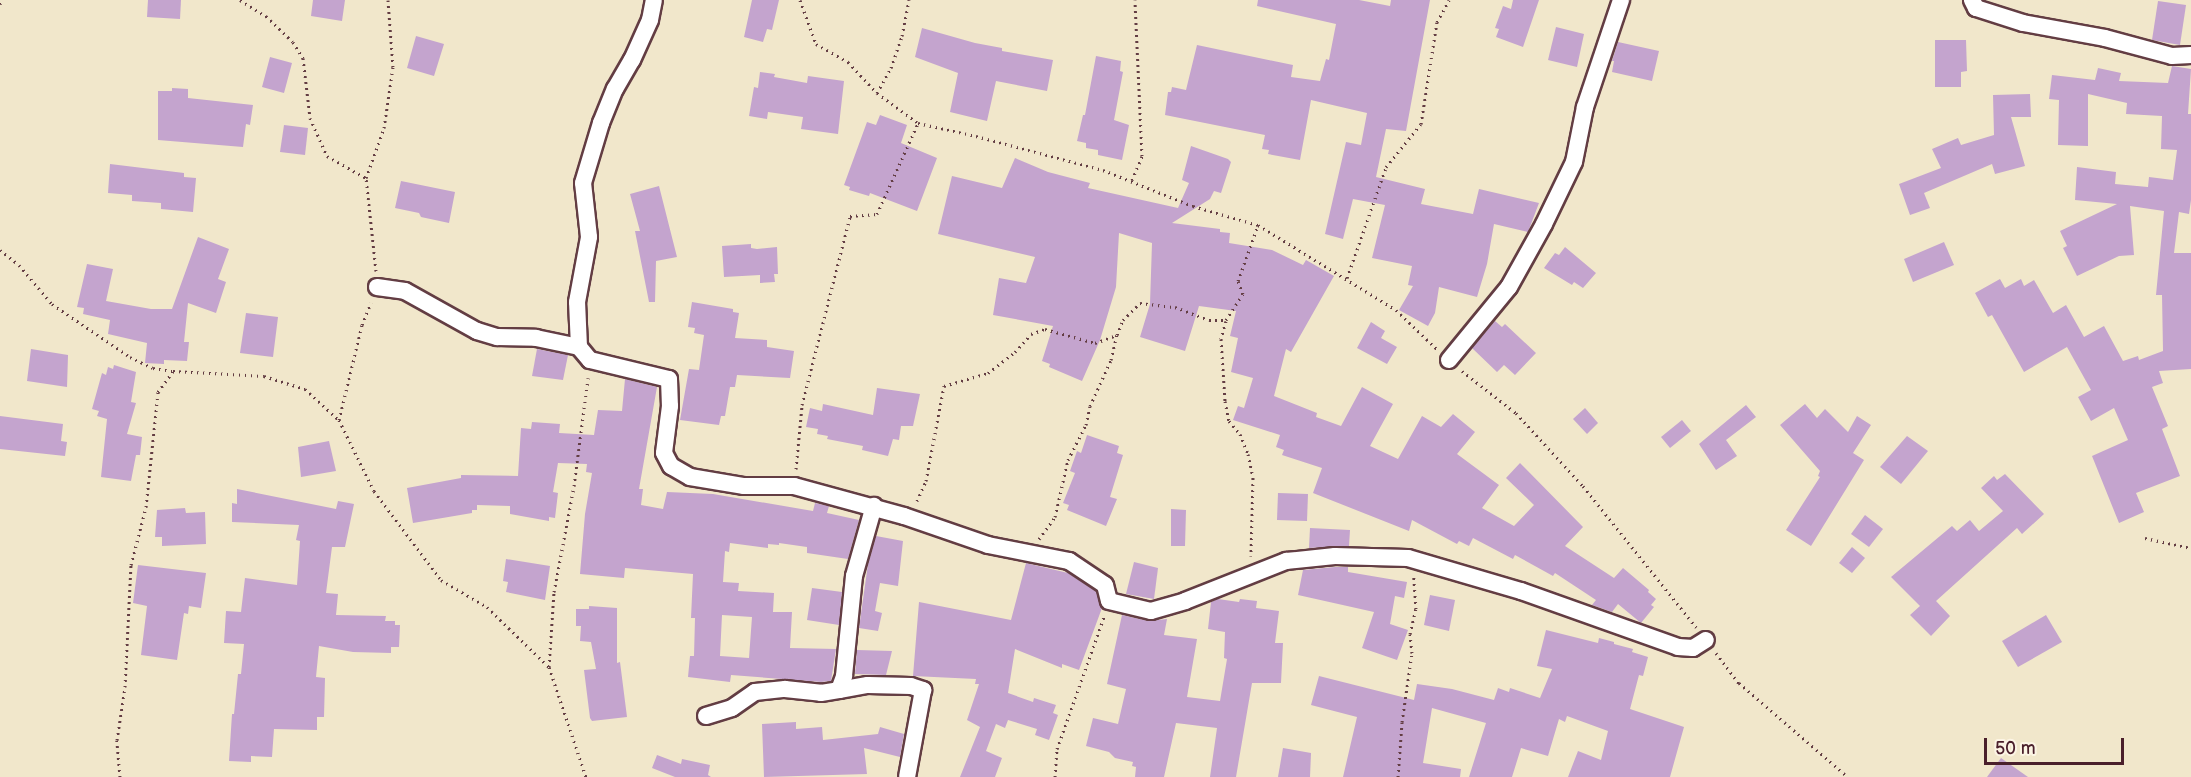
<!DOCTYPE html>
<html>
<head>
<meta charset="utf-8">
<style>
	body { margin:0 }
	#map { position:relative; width:2191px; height:777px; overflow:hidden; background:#f1e7cb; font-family:"Balsamiq Sans",sans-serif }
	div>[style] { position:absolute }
	.building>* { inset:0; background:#c4a4ce }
	.path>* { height:3px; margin-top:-1.5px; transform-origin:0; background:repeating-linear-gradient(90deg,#633d43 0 1.5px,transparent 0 6px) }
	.roads { filter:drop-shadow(2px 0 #633d43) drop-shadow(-2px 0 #633d43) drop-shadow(0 2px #633d43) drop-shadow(0 -2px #633d43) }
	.minor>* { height:16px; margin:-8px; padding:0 8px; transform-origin:8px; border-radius:8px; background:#fff }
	span { translate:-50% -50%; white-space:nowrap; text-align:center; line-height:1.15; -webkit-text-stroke:4.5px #fcf5e5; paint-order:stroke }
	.scale { position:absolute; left:1984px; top:738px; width:140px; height:27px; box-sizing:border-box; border:3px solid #4a1f2b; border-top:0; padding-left:8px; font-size:18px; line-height:21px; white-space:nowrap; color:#4a1f2b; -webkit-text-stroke:4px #fcf5e5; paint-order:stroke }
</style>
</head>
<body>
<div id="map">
	<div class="building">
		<div style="clip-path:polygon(148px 0,181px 0,180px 19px,147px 17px)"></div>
		<div style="clip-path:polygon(313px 0,345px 0,342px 21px,311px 16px)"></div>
		<div style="clip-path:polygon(752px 0,779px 0,772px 30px,767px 29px,763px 42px,744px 37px)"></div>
		<div style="clip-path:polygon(1258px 0,1359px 0,1390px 6px,1391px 0,1430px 0,1406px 131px,1386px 129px,1376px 177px,1425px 189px,1421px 204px,1473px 214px,1479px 189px,1539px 203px,1528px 232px,1494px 224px,1487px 264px,1477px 297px,1439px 287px,1435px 313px,1428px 326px,1399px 310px,1413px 286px,1408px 285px,1412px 266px,1372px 258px,1385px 205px,1353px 199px,1343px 239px,1325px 234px,1346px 142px,1361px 145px,1367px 113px,1311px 100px,1300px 160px,1268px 154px,1269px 150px,1262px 149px,1265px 135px,1165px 115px,1168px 92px,1171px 92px,1172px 87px,1186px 90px,1197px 45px,1293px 65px,1291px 77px,1320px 81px,1326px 59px,1329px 60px,1336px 24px,1257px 6px)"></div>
		<div style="clip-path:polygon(1513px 0,1539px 0,1523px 47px,1496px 37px,1499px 29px,1495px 28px,1503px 6px,1511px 9px)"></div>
		<div style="clip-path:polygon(2158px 1px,2186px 5px,2180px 45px,2152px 40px)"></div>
		<div style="clip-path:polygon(1556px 27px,1584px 34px,1577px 67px,1548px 60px)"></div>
		<div style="clip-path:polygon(922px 28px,975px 43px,1002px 48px,1002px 51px,1053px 60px,1047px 91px,996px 81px,987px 121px,950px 112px,958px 73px,915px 57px)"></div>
		<div style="clip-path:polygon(416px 36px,444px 44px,434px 76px,407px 68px)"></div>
		<div style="clip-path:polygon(1935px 40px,1966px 40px,1967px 71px,1961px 72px,1961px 87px,1935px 87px)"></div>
		<div style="clip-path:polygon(1618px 42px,1659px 51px,1652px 81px,1612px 72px,1614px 61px,1612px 61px)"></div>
		<div style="clip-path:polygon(1096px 56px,1121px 61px,1120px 71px,1123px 72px,1114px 120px,1129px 125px,1122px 160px,1098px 155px,1098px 150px,1086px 148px,1086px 143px,1077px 141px,1083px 115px,1085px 115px)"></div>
		<div style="clip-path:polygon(270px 57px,292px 63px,284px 93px,262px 87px)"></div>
		<div style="clip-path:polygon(2172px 66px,2191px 69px,2188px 114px,2191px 114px,2191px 200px,2189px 214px,2179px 212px,2174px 253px,2191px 253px,2191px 369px,2159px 371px,2163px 383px,2152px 387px,2168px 426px,2162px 429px,2180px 476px,2136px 493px,2144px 512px,2119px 523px,2092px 456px,2128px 440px,2114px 408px,2091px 421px,2078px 397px,2091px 390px,2067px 347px,2024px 372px,1992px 315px,1988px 317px,1975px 293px,2000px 279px,2005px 288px,2021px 279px,2024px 286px,2034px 280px,2053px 313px,2066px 305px,2084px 337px,2104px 326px,2123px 361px,2138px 356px,2139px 360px,2163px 351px,2162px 295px,2156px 295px,2164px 211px,2130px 206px,2134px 255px,2119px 256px,2077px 276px,2063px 248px,2067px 246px,2060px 231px,2117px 204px,2075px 200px,2077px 167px,2116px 172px,2115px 184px,2148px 187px,2149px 177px,2173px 180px,2177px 150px,2161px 149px,2162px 116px,2126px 114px,2127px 103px,2088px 94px,2088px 146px,2058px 145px,2059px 100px,2049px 99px,2052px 75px,2095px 80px,2098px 68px,2121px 73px,2119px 81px,2168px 83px)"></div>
		<div style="clip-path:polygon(760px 72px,775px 74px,774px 77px,807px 83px,808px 76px,844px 81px,838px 134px,801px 129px,803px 117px,768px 112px,767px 119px,749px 116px,754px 87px,758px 88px)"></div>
		<div style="clip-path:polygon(172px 88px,188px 89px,188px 98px,253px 105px,250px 125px,246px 124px,243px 147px,158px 140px,158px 91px,172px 91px)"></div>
		<div style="clip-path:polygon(2030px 94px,2031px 117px,2011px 117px,2025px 166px,1995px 174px,1992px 164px,1924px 193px,1930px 208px,1910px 215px,1899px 184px,1941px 168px,1932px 149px,1958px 138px,1961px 145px,1994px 135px,1993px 95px)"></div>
		<div style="clip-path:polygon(880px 115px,907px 125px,901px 143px,937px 158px,917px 211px,870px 193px,869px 196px,849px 190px,850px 187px,844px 185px,867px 122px,876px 125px)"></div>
		<div style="clip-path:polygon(284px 125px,308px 128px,305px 155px,280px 152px)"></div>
		<div style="clip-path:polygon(1191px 146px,1228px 159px,1231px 162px,1221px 193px,1214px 191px,1210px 199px,1172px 223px,1220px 229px,1220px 232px,1230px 233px,1229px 243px,1272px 250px,1303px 265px,1306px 260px,1334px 276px,1291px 352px,1286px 349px,1274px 396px,1317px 413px,1316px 417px,1341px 426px,1362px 387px,1393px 404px,1370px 446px,1398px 459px,1422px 416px,1441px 427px,1453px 414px,1475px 432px,1457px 454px,1499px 485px,1482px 508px,1514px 526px,1534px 505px,1506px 478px,1520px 463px,1583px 527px,1565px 546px,1614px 578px,1623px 568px,1649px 590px,1648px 592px,1656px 599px,1651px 605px,1654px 607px,1641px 623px,1618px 604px,1612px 612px,1592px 605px,1596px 600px,1555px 573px,1553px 576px,1515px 555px,1513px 559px,1473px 538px,1469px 546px,1459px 541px,1457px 544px,1412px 520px,1409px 531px,1313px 493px,1322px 468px,1282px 455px,1284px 450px,1276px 447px,1280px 435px,1233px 420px,1238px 406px,1244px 408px,1253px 378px,1231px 372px,1238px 338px,1230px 336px,1236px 311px,1199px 306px,1185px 351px,1140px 337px,1150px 304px,1152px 243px,1119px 233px,1116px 287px,1100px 340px,1082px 381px,1049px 367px,1050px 364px,1042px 361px,1053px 326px,993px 315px,999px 278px,1026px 283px,1035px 257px,938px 234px,952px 176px,1002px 188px,1015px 158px,1048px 172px,1090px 183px,1088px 188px,1178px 208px,1189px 183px,1182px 180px)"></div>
		<div style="clip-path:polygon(110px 164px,184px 173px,184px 177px,196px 178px,193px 212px,161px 209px,161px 203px,132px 201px,132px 195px,108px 193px)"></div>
		<div style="clip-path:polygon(401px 181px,455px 192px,449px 223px,421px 217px,419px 213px,395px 208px)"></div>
		<div style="clip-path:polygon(659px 186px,677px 257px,656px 261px,655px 302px,649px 302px,635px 231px,640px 231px,630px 194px)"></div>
		<div style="clip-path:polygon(198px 237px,229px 249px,218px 279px,226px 282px,216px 313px,188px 303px,184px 342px,189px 342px,187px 361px,164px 360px,164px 364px,145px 363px,147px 343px,108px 334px,110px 320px,83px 314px,84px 308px,77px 307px,87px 264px,113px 269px,106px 301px,151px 309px,172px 309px)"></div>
		<div style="clip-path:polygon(1944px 242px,1954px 265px,1913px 282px,1904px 259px)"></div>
		<div style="clip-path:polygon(751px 244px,751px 248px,757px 249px,777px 247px,778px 274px,774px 274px,775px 282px,760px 283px,760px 275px,724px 277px,722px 246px)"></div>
		<div style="clip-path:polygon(1565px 247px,1596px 273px,1583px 288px,1574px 282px,1572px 285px,1544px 268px,1555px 253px,1559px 255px)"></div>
		<div style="clip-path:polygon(692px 302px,733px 309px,733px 312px,739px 313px,735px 338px,767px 340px,767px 347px,794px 351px,790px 378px,737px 375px,735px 387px,730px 387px,725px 416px,721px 416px,719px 425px,680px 420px,689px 369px,699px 370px,704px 335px,694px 333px,695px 328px,688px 327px)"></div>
		<div style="clip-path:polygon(246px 313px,278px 317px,273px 357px,240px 353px)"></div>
		<div style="clip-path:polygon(1495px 321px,1502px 327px,1505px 324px,1536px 353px,1515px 375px,1504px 365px,1497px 372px,1472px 348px)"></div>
		<div style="clip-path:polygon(1371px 322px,1385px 331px,1381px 338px,1397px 347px,1387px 364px,1357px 348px)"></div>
		<div style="clip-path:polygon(31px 349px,68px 355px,67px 387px,27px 381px)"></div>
		<div style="clip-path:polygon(537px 349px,568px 355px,563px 380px,532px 376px)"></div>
		<div style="clip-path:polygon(114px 365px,136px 372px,131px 402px,136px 403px,127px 434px,142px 437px,140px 455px,136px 455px,131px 481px,101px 477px,107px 419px,97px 416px,99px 411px,92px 409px,102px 373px,106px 375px,108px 367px,113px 369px)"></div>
		<div style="clip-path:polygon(evenodd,625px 379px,657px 387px,639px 489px,643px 489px,641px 505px,663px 509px,667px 492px,713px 494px,813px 511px,815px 503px,829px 506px,827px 513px,859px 520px,848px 559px,807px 553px,807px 547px,779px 543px,779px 545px,768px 544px,768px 548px,730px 543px,729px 552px,725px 551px,723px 582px,739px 583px,738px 591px,774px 593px,773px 612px,792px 612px,790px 648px,836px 649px,831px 681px,821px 682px,731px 675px,730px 682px,688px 677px,690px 656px,694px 656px,695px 618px,691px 618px,693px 574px,625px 568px,624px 578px,580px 574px,585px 514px,592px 473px,586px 472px,587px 464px,558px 463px,553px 492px,558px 493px,555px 518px,549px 517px,549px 521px,510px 514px,510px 506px,477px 505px,477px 510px,472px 510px,472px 513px,413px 523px,407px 488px,461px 478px,461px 475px,518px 476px,521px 428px,531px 429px,532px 422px,560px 424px,559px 433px,594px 435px,598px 410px,622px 411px,625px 379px,722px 615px,752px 617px,749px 658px,720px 656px,722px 615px)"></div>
		<div style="clip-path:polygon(877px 388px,920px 394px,913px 426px,901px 426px,899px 440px,893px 439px,888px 456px,862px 450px,863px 446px,827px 439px,828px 436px,817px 434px,818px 429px,806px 427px,810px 408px,822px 411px,823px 404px,873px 415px)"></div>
		<div style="clip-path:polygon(1805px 404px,1817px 418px,1825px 409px,1848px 432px,1857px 416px,1871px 425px,1853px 453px,1864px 460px,1811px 546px,1786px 530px,1820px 477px,1818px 476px,1820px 471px,1780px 425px)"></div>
		<div style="clip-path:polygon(1746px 405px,1756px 417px,1726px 440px,1737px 456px,1716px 470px,1699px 444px)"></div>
		<div style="clip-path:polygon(1585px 408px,1598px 423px,1587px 434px,1573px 419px)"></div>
		<div style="clip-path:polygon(0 416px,63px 424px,61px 441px,67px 442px,65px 456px,0 449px)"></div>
		<div style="clip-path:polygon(1682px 420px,1691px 431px,1670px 448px,1661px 437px)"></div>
		<div style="clip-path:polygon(1087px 435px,1119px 446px,1117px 453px,1123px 455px,1110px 497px,1117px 499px,1106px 526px,1067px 510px,1069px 505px,1063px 503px,1075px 473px,1070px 471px,1077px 451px,1081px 453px)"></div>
		<div style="clip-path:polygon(1907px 436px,1928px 451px,1901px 484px,1880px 467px)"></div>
		<div style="clip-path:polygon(329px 441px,336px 471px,301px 477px,298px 447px)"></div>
		<div style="clip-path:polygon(2005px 474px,2044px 514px,2022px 534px,2017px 528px,1936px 601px,1950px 616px,1931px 636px,1910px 615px,1920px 606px,1891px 577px,1952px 526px,1957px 531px,1970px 520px,1979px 531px,2003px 511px,1981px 488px,1994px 476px,1997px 480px)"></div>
		<div style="clip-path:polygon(237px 489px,336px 509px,338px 501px,354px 504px,345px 547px,332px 547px,326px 593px,338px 594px,336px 615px,386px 616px,385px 621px,395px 621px,395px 625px,400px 625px,399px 647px,391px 647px,391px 653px,353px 652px,319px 646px,316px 677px,325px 678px,324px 717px,317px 717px,317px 730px,274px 729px,272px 757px,251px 756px,251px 762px,229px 761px,232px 714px,234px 714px,238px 674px,241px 674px,244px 644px,224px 643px,226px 611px,241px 612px,245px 578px,297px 585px,300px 541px,296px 540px,299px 525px,232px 522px,232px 503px,237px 504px)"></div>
		<div style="clip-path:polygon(1278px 493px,1308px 494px,1307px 521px,1277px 520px)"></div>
		<div style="clip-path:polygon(185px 508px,186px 513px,205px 512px,206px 544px,162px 546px,162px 537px,155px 537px,157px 510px)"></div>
		<div style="clip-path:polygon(1171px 509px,1186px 510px,1185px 546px,1171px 546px)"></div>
		<div style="clip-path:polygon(1865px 515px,1883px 529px,1869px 547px,1851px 534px)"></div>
		<div style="clip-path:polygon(1310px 528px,1350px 530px,1349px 546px,1309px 548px)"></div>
		<div style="clip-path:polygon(876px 536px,903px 541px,898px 586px,880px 583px,875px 611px,882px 613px,878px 631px,859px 628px,868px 564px)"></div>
		<div style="clip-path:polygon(1852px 547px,1865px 558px,1852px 573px,1839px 563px)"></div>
		<div style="clip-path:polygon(506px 559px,550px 566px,545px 600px,506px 592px,508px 582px,503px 581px)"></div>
		<div style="clip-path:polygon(1134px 562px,1158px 568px,1154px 599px,1126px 594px)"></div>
		<div style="clip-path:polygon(1026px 563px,1068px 573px,1096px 591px,1102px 608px,1079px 670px,1062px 664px,1062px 668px,1015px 649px,1008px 693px,1033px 702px,1034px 698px,1056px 705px,1053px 713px,1058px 715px,1049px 740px,1035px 735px,1037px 729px,1008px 720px,1005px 728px,996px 724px,986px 751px,1002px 758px,995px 777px,960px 777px,980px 727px,967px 720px,979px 684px,975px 684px,976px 679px,913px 676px,919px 602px,1011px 620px)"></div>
		<div style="clip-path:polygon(138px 565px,206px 573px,201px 608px,189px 606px,188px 614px,184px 613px,177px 660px,141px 655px,147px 606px,133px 603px)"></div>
		<div style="clip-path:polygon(1335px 567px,1348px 567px,1348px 572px,1407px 582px,1404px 598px,1395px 596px,1390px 624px,1408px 630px,1397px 660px,1362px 648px,1374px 612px,1298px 595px,1303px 570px)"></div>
		<div style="clip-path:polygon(812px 588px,842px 592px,839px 625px,807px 620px)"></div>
		<div style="clip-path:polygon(1430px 595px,1455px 600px,1449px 631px,1424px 625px)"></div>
		<div style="clip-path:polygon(1218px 599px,1239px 602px,1240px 599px,1257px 601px,1256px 608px,1279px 611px,1275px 643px,1283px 643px,1281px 683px,1252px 683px,1236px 777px,1210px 777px,1217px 728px,1176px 723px,1164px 777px,1135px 777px,1136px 767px,1132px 766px,1133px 762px,1115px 758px,1109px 752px,1086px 746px,1093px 718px,1118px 724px,1126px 689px,1107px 684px,1122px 615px,1149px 621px,1167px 619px,1164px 635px,1197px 639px,1187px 697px,1220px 701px,1227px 659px,1224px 658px,1225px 632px,1208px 629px,1211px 602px)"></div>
		<div style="clip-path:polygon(589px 606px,617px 608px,617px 663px,620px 662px,627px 717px,592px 721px,590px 718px,584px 670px,596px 669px,591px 642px,580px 641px,581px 626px,576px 626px,576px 609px,589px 609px)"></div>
		<div style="clip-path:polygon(2046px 615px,2062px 642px,2018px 667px,2002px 641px)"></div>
		<div style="clip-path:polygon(1546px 630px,1598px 643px,1599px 638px,1614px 642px,1614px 644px,1633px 649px,1632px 652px,1648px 657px,1643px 676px,1639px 675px,1630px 709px,1684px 727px,1670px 777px,1568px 777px,1578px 751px,1601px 760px,1608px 731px,1567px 716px,1565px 722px,1559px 719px,1548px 756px,1521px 748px,1512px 777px,1469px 777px,1486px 723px,1432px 708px,1423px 763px,1461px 769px,1460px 777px,1343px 777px,1357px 717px,1311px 705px,1319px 676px,1414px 700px,1417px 684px,1452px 689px,1494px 700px,1498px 688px,1509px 692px,1510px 688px,1540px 698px,1552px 669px,1537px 666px)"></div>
		<div style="clip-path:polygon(857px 650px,892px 651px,886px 675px,855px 674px)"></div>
		<div style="clip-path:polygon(796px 722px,796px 729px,822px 727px,823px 740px,878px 734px,880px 727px,904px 734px,900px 757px,864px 748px,867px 774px,764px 777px,762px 724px)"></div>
		<div style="clip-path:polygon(1283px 748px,1311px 753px,1310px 777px,1278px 777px)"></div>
		<div style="clip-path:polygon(657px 755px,681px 764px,682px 759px,710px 765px,708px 775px,711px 777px,675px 777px,652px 768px)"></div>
		<div style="clip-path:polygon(2001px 758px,2028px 777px,1987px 777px)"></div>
	</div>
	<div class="path">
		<div style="left:240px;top:0;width:31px;rotate:32deg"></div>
		<div style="left:266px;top:16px;width:37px;rotate:44deg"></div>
		<div style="left:293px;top:42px;width:19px;rotate:58deg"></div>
		<div style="left:303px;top:58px;width:60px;rotate:83.3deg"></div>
		<div style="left:310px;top:118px;width:42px;rotate:65.9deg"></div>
		<div style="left:327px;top:156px;width:45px;rotate:29.4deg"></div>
		<div style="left:800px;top:0;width:47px;rotate:70deg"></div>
		<div style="left:816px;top:44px;width:37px;rotate:29deg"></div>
		<div style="left:848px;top:62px;width:42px;rotate:46.9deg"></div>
		<div style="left:877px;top:93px;width:51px;rotate:36.2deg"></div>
		<div style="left:918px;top:123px;width:59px;rotate:12.6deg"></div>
		<div style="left:976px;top:136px;width:131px;rotate:15deg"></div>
		<div style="left:1103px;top:170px;width:97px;rotate:21.8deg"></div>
		<div style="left:1193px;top:206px;width:68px;rotate:16.3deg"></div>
		<div style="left:1258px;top:225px;width:162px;rotate:31.6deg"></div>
		<div style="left:1396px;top:310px;width:57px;rotate:43.6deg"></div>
		<div style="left:0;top:4px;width:4px;rotate:-63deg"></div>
		<div style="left:877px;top:93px;width:29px;rotate:-61deg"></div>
		<div style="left:891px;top:68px;width:34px;rotate:-71deg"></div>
		<div style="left:902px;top:36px;width:37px;rotate:-79deg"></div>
		<div style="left:1132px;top:180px;width:26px;rotate:-67deg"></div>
		<div style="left:1142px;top:156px;width:156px;rotate:-92.6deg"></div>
		<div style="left:0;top:250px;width:24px;rotate:38deg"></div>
		<div style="left:19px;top:265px;width:51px;rotate:49.8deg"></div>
		<div style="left:52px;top:304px;width:94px;rotate:34.2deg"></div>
		<div style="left:130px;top:357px;width:25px;rotate:26deg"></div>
		<div style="left:153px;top:368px;width:20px;rotate:9deg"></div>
		<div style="left:173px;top:371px;width:91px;rotate:3.1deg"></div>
		<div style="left:264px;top:376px;width:43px;rotate:17.6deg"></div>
		<div style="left:305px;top:389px;width:46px;rotate:42.4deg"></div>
		<div style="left:339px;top:420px;width:79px;rotate:63.8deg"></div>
		<div style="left:374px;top:491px;width:111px;rotate:53deg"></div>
		<div style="left:441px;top:580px;width:53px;rotate:30.4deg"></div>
		<div style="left:487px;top:607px;width:86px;rotate:44.1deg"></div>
		<div style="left:549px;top:667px;width:116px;rotate:71.4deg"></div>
		<div style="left:376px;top:271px;width:94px;rotate:-96.1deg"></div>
		<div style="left:366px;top:178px;width:53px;rotate:-70.2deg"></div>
		<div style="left:384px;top:128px;width:62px;rotate:-81.6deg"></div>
		<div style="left:393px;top:67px;width:67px;rotate:-94.3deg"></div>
		<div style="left:1347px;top:278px;width:118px;rotate:-70.6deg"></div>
		<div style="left:1386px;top:167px;width:55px;rotate:-50.9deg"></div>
		<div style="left:1421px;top:124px;width:103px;rotate:-81.1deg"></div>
		<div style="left:1437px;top:22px;width:25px;rotate:-61deg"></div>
		<div style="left:1226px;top:321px;width:19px;rotate:106deg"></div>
		<div style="left:1221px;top:339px;width:62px;rotate:86.3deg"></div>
		<div style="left:1225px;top:401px;width:20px;rotate:79deg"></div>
		<div style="left:1229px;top:421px;width:17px;rotate:50deg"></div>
		<div style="left:1240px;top:434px;width:22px;rotate:68deg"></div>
		<div style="left:1248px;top:454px;width:25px;rotate:78deg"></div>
		<div style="left:1253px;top:478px;width:78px;rotate:91.5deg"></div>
		<div style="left:1462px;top:371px;width:68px;rotate:37.9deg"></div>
		<div style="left:1516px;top:413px;width:99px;rotate:47.5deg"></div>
		<div style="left:1583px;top:486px;width:181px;rotate:51.3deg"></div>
		<div style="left:339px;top:420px;width:98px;rotate:-76.4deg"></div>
		<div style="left:362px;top:325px;width:24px;rotate:-68deg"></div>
		<div style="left:796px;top:469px;width:64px;rotate:-84.6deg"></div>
		<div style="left:802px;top:405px;width:195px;rotate:-75.7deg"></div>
		<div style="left:850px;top:216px;width:27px;rotate:-4deg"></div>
		<div style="left:877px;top:214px;width:100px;rotate:-65.7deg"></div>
		<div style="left:917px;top:501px;width:22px;rotate:-66deg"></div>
		<div style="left:926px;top:481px;width:97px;rotate:-79.3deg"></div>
		<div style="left:944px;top:386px;width:46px;rotate:-16.5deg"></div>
		<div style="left:988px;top:373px;width:34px;rotate:-38deg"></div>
		<div style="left:1015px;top:352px;width:24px;rotate:-48deg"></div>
		<div style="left:1031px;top:334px;width:15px;rotate:-20deg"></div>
		<div style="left:1045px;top:329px;width:52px;rotate:15.6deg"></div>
		<div style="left:1095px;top:343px;width:23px;rotate:-20deg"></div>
		<div style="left:1117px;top:335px;width:16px;rotate:-68deg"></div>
		<div style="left:1123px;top:320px;width:24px;rotate:-45deg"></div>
		<div style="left:1140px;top:303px;width:35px;rotate:7deg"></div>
		<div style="left:1175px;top:307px;width:36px;rotate:21deg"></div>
		<div style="left:1209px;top:320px;width:17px"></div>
		<div style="left:1226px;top:320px;width:31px;rotate:-57deg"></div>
		<div style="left:1243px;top:294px;width:14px;rotate:-111deg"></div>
		<div style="left:1238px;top:281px;width:59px;rotate:-70.3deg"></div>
		<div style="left:2145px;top:538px;width:47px;rotate:12.3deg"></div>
		<div style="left:1039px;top:539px;width:27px;rotate:-54deg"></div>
		<div style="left:1055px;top:517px;width:58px;rotate:-77.2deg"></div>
		<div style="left:1068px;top:460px;width:39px;rotate:-63deg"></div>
		<div style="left:1086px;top:425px;width:19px;rotate:-78deg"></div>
		<div style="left:1090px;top:406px;width:51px;rotate:-65.5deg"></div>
		<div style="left:1111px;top:360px;width:26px;rotate:-77deg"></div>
		<div style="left:1716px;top:653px;width:38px;rotate:53deg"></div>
		<div style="left:1739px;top:683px;width:144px;rotate:40.8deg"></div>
		<div style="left:549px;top:667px;width:75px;rotate:-86.2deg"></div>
		<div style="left:554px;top:592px;width:108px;rotate:-79.3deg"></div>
		<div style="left:574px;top:486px;width:109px;rotate:-82.6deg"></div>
		<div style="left:120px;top:777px;width:37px;rotate:-95deg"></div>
		<div style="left:117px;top:740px;width:54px;rotate:-81.4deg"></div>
		<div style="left:125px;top:687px;width:122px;rotate:-87.2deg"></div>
		<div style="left:131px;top:565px;width:60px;rotate:-75.5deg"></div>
		<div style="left:146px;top:507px;width:116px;rotate:-84deg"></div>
		<div style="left:158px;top:392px;width:26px;rotate:-54deg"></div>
		<div style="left:1055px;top:777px;width:28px;rotate:-86deg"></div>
		<div style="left:1057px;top:749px;width:140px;rotate:-70.4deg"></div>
		<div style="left:1398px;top:777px;width:55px;rotate:-85.8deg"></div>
		<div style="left:1402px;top:722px;width:70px;rotate:-81.8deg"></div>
		<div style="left:1412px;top:653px;width:19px;rotate:-96deg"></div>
		<div style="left:1410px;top:634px;width:26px;rotate:-77deg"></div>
		<div style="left:1416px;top:609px;width:32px;rotate:-94deg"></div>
	</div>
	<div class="roads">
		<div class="minor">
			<div style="left:1972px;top:0;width:9px;rotate:63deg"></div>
			<div style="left:1976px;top:8px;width:49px;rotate:17.7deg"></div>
			<div style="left:2023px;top:23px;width:83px;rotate:10.4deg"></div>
			<div style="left:2105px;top:38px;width:69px;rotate:15deg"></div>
			<div style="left:2172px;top:56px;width:19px;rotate:-3deg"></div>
			<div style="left:377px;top:287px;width:28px;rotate:8deg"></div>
			<div style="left:405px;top:291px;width:82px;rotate:29.1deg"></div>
			<div style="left:477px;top:331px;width:21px;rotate:17deg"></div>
			<div style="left:497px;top:337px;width:39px;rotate:1deg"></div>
			<div style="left:536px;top:338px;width:44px;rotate:11.8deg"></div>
			<div style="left:579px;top:347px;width:17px;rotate:50deg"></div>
			<div style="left:590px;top:360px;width:81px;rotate:13.5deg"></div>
			<div style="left:669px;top:379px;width:27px;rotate:88deg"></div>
			<div style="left:670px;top:406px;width:47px;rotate:97.3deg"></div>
			<div style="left:664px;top:453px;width:15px;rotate:62deg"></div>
			<div style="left:671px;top:466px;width:22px;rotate:30deg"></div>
			<div style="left:690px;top:477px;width:55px;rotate:9.5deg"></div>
			<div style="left:744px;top:486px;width:50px"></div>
			<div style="left:794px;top:486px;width:114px;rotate:15.3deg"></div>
			<div style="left:904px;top:516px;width:89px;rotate:19deg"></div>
			<div style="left:988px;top:545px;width:83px;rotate:11.2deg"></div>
			<div style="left:1069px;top:561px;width:43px;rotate:33.7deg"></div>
			<div style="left:1105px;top:585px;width:16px;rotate:76deg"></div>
			<div style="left:1109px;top:601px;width:43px;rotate:13.4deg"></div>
			<div style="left:1151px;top:611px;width:35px;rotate:-16deg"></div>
			<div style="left:1185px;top:601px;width:109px;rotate:-21.6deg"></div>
			<div style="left:1286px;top:561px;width:49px;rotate:-5.8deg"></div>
			<div style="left:1335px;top:556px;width:73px;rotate:1.6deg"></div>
			<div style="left:1408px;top:558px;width:118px;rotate:16.3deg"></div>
			<div style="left:1521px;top:591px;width:167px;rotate:19.6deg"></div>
			<div style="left:1678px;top:647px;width:15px;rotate:4deg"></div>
			<div style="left:1693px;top:648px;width:15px;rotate:-32deg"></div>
			<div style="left:579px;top:347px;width:45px;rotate:-92.5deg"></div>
			<div style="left:577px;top:302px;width:66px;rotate:-79.5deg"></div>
			<div style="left:589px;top:237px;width:54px;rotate:-96.3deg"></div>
			<div style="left:583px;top:183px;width:63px;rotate:-73.3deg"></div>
			<div style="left:601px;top:123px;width:37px;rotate:-68deg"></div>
			<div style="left:615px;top:89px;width:34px;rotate:-60deg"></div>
			<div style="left:632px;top:60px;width:44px;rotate:-65.8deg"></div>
			<div style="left:650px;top:20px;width:20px;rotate:-79deg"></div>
			<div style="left:1449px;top:360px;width:94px;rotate:-50.6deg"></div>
			<div style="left:1509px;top:287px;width:72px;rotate:-60.9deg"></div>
			<div style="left:1544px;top:224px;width:69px;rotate:-64.2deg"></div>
			<div style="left:1574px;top:162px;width:56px;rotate:-78.7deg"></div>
			<div style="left:1585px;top:107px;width:113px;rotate:-71.4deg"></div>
			<div style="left:839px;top:690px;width:29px;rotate:-10deg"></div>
			<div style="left:868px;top:685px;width:43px;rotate:1.3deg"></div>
			<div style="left:911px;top:686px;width:13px;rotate:18deg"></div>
			<div style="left:923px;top:690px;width:88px;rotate:100.4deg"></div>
			<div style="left:706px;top:716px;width:27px;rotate:-17deg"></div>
			<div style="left:732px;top:708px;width:28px;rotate:-35deg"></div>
			<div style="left:755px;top:692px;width:30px;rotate:-6deg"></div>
			<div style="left:785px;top:689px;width:36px;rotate:6deg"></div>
			<div style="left:821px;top:693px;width:18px;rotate:-9deg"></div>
			<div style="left:839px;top:690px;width:15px;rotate:-70deg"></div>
			<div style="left:844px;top:676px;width:100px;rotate:-84.3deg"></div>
			<div style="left:854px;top:576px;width:73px;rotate:-74.1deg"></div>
		</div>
	</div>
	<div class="scale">50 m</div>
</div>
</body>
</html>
